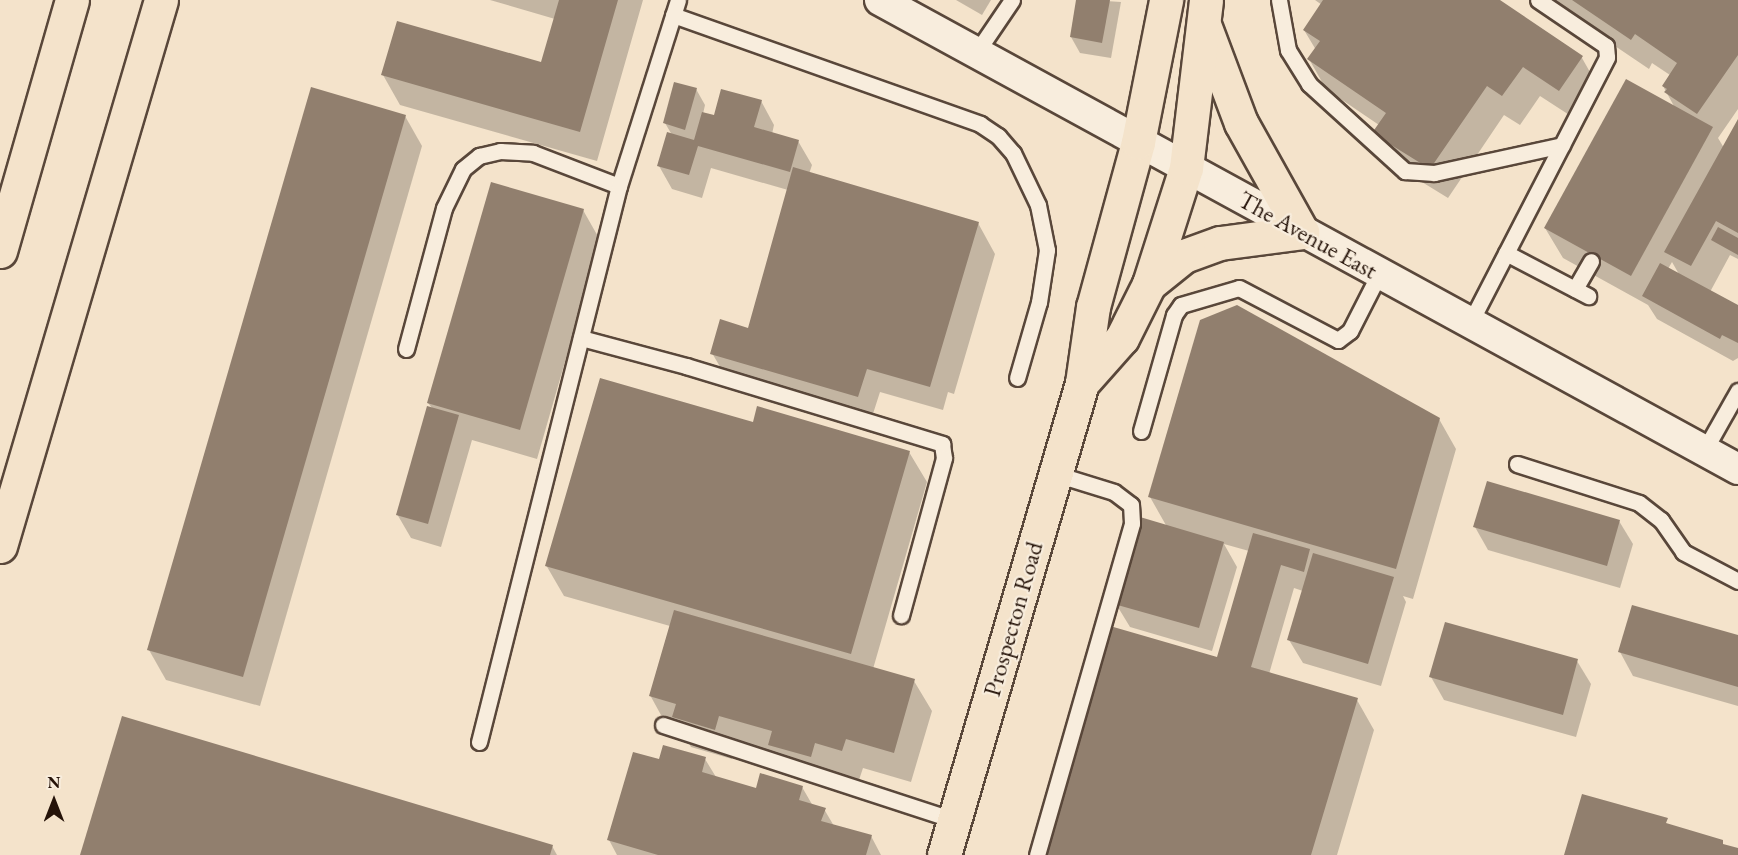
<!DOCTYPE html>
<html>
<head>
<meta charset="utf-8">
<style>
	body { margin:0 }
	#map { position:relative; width:1738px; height:855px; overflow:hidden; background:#f4e3cb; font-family:"EB Garamond",serif }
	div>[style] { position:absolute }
	.shadow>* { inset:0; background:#0003 }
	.building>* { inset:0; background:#917f6e }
	.roads { filter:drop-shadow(2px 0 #59473a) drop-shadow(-2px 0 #59473a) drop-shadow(0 2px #59473a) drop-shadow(0 -2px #59473a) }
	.service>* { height:15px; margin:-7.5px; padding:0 7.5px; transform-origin:7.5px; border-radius:7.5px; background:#f8eddd }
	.minor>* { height:30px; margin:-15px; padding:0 15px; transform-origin:15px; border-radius:15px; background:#f8eddd }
	.primary>* { height:33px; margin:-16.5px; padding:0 16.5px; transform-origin:16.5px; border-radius:16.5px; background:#f4e3cb }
	.motorway>* { height:33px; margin:-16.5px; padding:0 16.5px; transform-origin:16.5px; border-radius:16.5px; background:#f4e3cb }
	span { translate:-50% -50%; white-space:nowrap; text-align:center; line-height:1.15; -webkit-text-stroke:4.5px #f8eddd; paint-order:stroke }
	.street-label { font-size:24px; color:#251309 }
	.north { position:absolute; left:24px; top:771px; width:60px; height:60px; -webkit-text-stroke:4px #f8eddd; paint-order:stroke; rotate:0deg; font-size:16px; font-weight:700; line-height:24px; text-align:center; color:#251309 }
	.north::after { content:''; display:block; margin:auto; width:21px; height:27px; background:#251309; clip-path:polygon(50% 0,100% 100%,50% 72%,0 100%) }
</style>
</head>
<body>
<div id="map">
	<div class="shadow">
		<div style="clip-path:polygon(490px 0,643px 0,597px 161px,400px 105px,383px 75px,542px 63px,555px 19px)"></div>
		<div style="clip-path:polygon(956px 0,991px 0,982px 15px)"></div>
		<div style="clip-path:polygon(1091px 0,1121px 2px,1111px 58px,1080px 53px,1071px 37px)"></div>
		<div style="clip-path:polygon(1315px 0,1497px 0,1582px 58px,1599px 88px,1577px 120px,1540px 96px,1520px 125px,1504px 115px,1448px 198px,1391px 163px,1374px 133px,1379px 125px,1326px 89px,1309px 59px,1316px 50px,1304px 30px,1322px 5px)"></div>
		<div style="clip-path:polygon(evenodd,1547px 0,1738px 0,1738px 109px,1718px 138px,1724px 148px,1738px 122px,1738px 259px,1730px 255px,1710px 292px,1738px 307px,1738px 358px,1733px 361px,1657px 319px,1648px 305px,1563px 258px,1545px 228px,1675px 108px,1663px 86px,1670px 75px,1652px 63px,1649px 69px,1547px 0,1672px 262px,1680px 276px,1668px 269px,1672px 262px)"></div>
		<div style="clip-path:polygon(696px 89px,705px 105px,703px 114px,715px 117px,761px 101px,774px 125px,772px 134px,798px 141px,812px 165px,809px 174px,978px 223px,995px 254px,954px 394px,948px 392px,943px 410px,880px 392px,871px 420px,726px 377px,712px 353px,749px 329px,788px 190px,711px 168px,702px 198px,672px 189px,659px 166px,672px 135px,665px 123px)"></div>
		<div style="clip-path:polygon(405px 116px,422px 146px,260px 706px,166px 680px,149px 650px)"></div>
		<div style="clip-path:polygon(583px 210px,600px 240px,537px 459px,472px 440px,441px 547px,411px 538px,397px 514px,432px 408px,428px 403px)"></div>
		<div style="clip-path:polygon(1439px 419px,1456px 449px,1413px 599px,1403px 596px,1406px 602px,1381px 686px,1303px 663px,1289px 640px,1303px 591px,1294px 588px,1269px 674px,1357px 700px,1374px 730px,1337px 855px,1044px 855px,1220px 660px,1249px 551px,1224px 544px,1237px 567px,1212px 651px,1130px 627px,1116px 604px,1167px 527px,1150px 497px)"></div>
		<div style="clip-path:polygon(754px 424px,909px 452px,927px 482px,873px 669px,914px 681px,932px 711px,911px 782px,863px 768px,859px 780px,832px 772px,828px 786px,787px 775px,777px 757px,736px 745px,732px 759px,691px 747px,681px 729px,667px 726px,650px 695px,670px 626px,564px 596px,546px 565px)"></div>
		<div style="clip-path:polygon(1619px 521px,1633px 544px,1620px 588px,1488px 550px,1475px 527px)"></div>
		<div style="clip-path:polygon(1738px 637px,1738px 706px,1633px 676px,1620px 652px)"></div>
		<div style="clip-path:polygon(1577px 661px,1591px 684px,1576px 737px,1444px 700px,1431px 677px)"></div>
		<div style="clip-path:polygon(705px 759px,716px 777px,757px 789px,802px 787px,813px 806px,824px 809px,834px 826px,871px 836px,881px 855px,617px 855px,609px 840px,660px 761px)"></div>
		<div style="clip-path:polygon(552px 846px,557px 855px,81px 855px)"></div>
	</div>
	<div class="building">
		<div style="clip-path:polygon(559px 0,618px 0,580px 132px,381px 75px,397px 21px,541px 62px)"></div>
		<div style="clip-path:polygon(1076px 0,1110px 0,1102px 43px,1070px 37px)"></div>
		<div style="clip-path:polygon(1323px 0,1500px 0,1583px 56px,1559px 91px,1523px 67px,1502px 96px,1487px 86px,1430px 169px,1372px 133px,1386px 113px,1307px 59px,1320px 41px,1303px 30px)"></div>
		<div style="clip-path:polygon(1572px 0,1738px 0,1738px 55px,1697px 114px,1664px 92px,1667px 89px,1662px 86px,1677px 63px,1635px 34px,1631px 40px)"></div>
		<div style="clip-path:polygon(1626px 79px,1713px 127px,1631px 276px,1544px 228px)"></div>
		<div style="clip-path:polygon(674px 82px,697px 88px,685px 130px,663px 123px)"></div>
		<div style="clip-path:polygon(311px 87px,406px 115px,243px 677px,147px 650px)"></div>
		<div style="clip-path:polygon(721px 89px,762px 100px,754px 127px,799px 140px,790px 172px,698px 146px,689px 175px,657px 166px,667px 132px,694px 140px,702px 112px,714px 115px)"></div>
		<div style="clip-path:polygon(1738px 119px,1738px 233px,1716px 221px,1691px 266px,1664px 252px)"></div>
		<div style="clip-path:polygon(793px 167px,979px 222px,930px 387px,867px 369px,858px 397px,710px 354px,720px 319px,748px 328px)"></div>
		<div style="clip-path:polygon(491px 182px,584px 209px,520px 430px,427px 403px)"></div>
		<div style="clip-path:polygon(1718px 227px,1738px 238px,1738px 255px,1711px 240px)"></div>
		<div style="clip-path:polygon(1660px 263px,1738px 305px,1738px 343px,1722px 335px,1720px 339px,1642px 296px)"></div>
		<div style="clip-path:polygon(1237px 305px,1440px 418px,1396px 569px,1148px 497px,1200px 320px)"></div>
		<div style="clip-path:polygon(600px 378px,753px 422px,757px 406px,910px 451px,851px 654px,545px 566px)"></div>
		<div style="clip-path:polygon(427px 406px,459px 415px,428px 524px,396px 515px)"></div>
		<div style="clip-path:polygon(1487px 481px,1620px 520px,1607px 566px,1473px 527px)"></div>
		<div style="clip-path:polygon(1140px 517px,1224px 542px,1199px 628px,1114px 604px)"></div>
		<div style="clip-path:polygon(1253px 533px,1310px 549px,1304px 572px,1281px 565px,1251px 667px,1358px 698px,1311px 855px,1043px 855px,1110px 626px,1217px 657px)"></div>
		<div style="clip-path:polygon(1313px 553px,1394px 577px,1368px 664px,1287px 640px)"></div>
		<div style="clip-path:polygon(1632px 605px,1738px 635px,1738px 687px,1618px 652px)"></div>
		<div style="clip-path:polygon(674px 610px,915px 679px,894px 753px,846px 739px,842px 751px,815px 743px,811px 757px,768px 745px,772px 731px,719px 716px,715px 730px,672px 717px,676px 704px,649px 696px)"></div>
		<div style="clip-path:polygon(1445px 622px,1578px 659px,1563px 715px,1429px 677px)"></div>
		<div style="clip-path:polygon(122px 716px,553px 845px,550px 855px,80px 855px)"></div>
		<div style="clip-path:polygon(663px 745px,706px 757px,702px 772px,756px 788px,760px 773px,803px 786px,799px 800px,826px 808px,821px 821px,872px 835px,866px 855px,658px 855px,607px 840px,633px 752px,659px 759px)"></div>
		<div style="clip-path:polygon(1582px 794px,1668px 818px,1666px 823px,1723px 840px,1723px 844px,1738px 848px,1738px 855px,1564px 855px)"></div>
	</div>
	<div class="roads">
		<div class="service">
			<div style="left:1279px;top:0;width:51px;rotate:79.8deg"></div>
			<div style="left:1288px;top:50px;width:40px;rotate:58deg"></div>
			<div style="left:1309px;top:84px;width:130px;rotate:42.2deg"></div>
			<div style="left:1405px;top:171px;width:29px;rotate:4deg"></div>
			<div style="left:1434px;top:173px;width:131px;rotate:-12.3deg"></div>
			<div style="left:673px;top:15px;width:326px;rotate:19.5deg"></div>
			<div style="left:980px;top:124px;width:22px;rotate:34deg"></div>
			<div style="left:998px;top:136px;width:23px;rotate:49deg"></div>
			<div style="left:1013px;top:153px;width:58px;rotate:64.3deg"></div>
			<div style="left:1038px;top:205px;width:46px;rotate:78.7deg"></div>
			<div style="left:1047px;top:250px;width:53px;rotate:98.7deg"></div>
			<div style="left:1039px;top:302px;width:79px;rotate:106.1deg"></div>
			<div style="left:976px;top:53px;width:64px;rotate:-55.8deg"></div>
			<div style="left:1506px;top:253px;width:93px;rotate:27.7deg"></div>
			<div style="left:1575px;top:289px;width:32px;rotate:-60deg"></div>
			<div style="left:1470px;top:323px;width:299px;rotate:-62.7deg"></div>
			<div style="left:1607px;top:57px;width:11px;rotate:-95deg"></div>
			<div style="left:1606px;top:46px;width:82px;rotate:-145.9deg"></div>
			<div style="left:581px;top:338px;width:109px;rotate:14.9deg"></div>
			<div style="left:686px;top:366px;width:268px;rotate:16.9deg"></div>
			<div style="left:942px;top:444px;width:14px;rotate:82deg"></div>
			<div style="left:944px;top:458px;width:163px;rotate:105.3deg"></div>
			<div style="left:406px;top:349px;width:146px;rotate:-74.9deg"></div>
			<div style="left:444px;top:208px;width:43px;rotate:-64deg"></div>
			<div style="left:463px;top:169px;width:21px;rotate:-39deg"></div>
			<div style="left:479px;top:156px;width:22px;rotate:-13deg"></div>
			<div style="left:500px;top:151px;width:33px;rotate:3deg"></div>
			<div style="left:533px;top:153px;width:92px;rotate:21deg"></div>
			<div style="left:1141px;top:431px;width:121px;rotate:-74.1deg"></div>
			<div style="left:1174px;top:315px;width:12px;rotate:-55deg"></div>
			<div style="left:1181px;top:305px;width:60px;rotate:-16.3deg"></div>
			<div style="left:1239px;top:288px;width:112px;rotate:27.7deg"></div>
			<div style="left:1338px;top:340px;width:15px;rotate:-37deg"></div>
			<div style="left:1350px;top:331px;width:64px;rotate:-63deg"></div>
			<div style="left:1704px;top:451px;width:69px;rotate:-60.5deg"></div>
			<div style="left:1517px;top:464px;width:128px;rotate:17.7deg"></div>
			<div style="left:1639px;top:503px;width:28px;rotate:38deg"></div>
			<div style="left:1661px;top:520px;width:39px;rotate:55deg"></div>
			<div style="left:1683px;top:552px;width:62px;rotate:27.8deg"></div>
			<div style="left:663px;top:725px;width:306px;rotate:18.1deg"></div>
			<div style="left:479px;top:742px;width:573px;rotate:-75.87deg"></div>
			<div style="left:619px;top:186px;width:195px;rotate:-72.4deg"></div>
			<div style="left:1037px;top:855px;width:345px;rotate:-74deg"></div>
			<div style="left:1132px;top:523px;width:18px;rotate:-93deg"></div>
			<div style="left:1131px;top:505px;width:21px;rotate:-143deg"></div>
			<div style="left:1114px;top:492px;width:61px;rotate:-162.8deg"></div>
		</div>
		<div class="minor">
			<div style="left:880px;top:0;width:978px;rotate:28.66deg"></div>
		</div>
		<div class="primary">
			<div style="left:1149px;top:284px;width:45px;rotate:-38.7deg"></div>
			<div style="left:1184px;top:256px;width:38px;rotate:-20deg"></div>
			<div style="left:1220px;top:243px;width:83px;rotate:-7.6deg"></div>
			<div style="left:1302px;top:232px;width:125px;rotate:-119.2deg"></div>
			<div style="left:1241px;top:123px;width:103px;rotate:-110.6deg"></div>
			<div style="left:1082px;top:383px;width:60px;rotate:-48.4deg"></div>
			<div style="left:1122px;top:338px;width:60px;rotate:-63.4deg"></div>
			<div style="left:1149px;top:284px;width:122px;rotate:-72.3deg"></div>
			<div style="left:1186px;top:168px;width:169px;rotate:-83.2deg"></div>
			<div style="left:944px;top:855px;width:492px;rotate:-73.7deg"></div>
			<div style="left:1082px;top:383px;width:77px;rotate:-81.8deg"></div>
			<div style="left:1093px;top:307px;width:171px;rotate:-74.7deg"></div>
			<div style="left:1138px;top:142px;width:145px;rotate:-78.8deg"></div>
		</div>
		<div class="motorway">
			<div style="left:0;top:251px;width:261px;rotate:-74deg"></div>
			<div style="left:0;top:546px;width:569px;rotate:-73.57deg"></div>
		</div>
	</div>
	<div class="street-label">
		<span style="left:1308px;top:235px;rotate:29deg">The Avenue East</span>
		<span style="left:1013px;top:619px;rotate:-74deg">Prospecton Road</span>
	</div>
	<div class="north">N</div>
</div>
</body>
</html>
